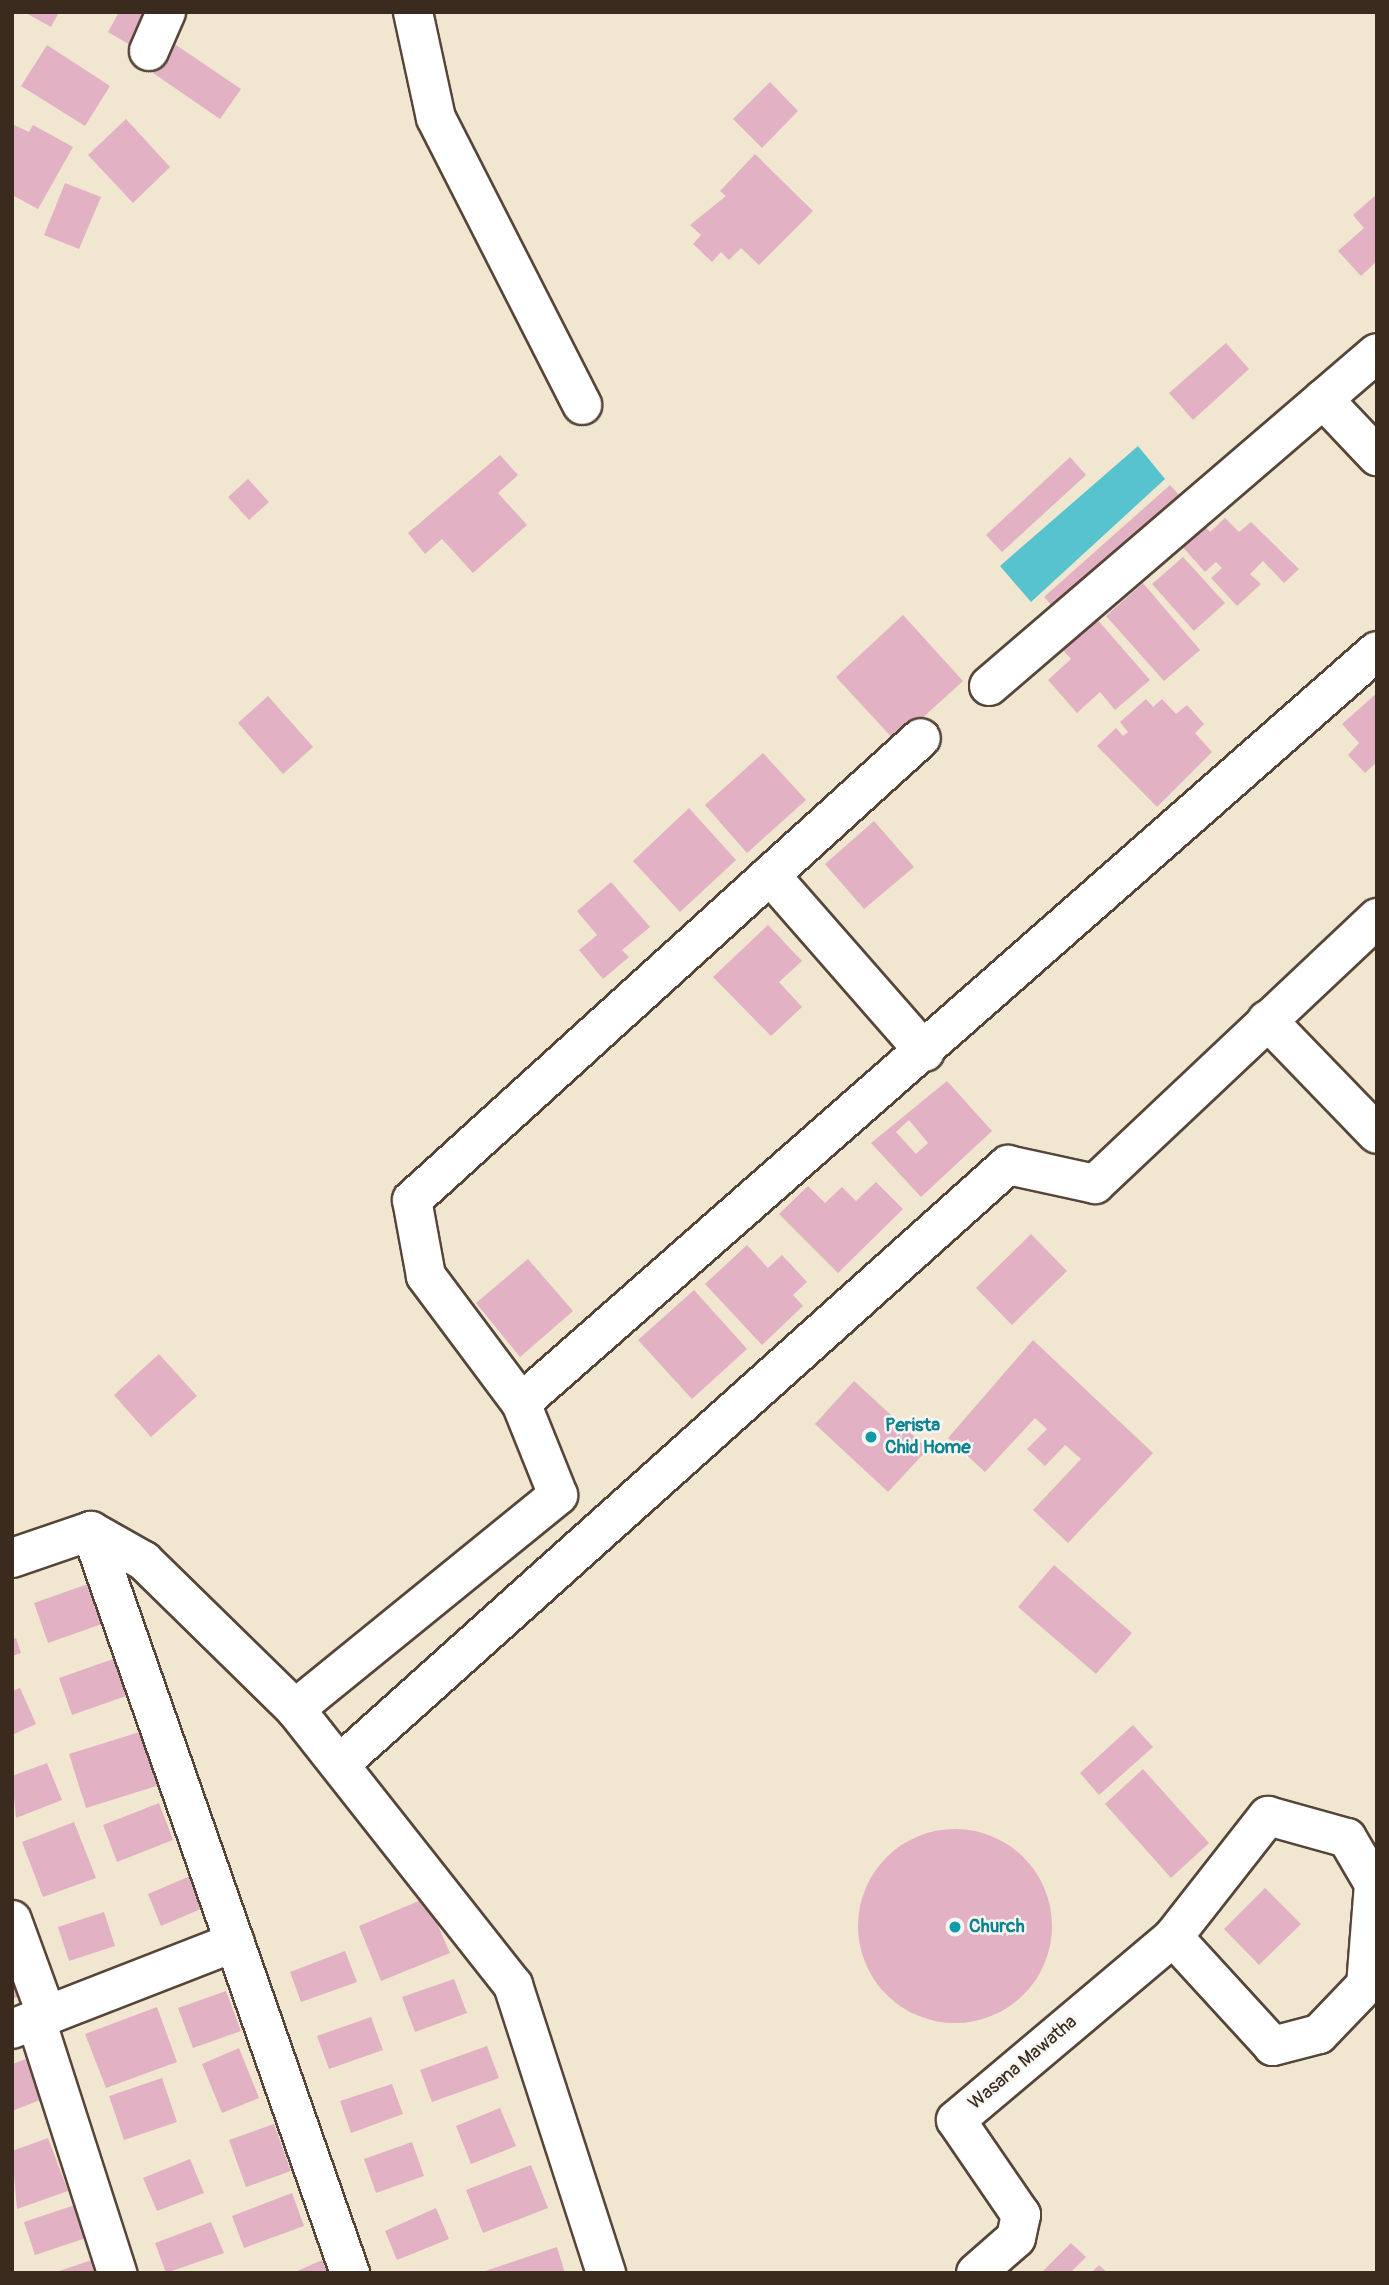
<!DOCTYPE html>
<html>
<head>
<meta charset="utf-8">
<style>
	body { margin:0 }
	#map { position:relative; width:1389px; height:2285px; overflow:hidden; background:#f1e7d1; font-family:Pangolin,sans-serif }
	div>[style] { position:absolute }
	.water>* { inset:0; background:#56c3ce }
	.building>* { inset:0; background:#e2b1c4 }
	.round { border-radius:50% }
	.roads { filter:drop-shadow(2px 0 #564639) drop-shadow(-2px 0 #564639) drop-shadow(0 2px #564639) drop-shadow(0 -2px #564639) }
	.street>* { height:38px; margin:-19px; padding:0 19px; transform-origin:19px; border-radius:19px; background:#fff }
	.dots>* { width:19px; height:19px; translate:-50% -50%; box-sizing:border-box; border:4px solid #f6f6f2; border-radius:50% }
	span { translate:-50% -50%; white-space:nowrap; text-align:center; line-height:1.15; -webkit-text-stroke:5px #f6f6f2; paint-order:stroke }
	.culture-label { font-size:19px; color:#0d838f; font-weight:700 }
	.left { translate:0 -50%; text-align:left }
	.street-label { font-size:19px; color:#3b2a1e }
	.frame { position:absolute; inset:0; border:14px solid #3b2a1e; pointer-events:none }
</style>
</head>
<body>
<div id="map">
	<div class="water">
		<div style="clip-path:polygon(1138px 446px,1165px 479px,1031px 602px,1000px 566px)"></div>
	</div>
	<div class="building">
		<div style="clip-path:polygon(24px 12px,59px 12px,51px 27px)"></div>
		<div style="clip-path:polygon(119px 12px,149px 12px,130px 45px,108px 32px)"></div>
		<div style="clip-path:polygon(173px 43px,241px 89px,220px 119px,153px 73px)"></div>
		<div style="clip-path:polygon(47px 45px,110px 86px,85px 126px,21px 86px)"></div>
		<div style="clip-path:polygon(770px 82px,798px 111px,762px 148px,733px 119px)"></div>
		<div style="clip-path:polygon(126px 119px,170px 167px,133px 203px,88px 155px)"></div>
		<div style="clip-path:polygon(12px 124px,29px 132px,33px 125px,73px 147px,38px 209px,12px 195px)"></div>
		<div style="clip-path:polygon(755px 154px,813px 211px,759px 265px,741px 248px,729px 260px,721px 252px,712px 262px,693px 244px,701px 235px,690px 225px,726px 196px,720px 191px)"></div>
		<div style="clip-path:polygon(65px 183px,101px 197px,79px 249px,44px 235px)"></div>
		<div style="clip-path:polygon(1377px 194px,1377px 261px,1361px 276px,1338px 251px,1364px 228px,1353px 215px)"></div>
		<div style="clip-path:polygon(1226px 343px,1249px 369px,1193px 420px,1169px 393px)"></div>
		<div style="clip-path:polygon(500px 455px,518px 475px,498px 493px,527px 525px,473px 573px,442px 539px,425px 554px,408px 533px)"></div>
		<div style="clip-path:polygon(1070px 457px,1086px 475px,1002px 552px,986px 535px)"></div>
		<div style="clip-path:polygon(248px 479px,269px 502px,249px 520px,228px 497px)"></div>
		<div style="clip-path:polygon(1170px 485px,1181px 497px,1055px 609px,1044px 597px)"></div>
		<div style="clip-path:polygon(1225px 518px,1239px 532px,1251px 522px,1299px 569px,1284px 583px,1263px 561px,1250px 574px,1261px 584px,1237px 606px,1211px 578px,1222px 568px,1216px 562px,1205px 572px,1179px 543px,1201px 522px,1210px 532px)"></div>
		<div style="clip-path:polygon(1183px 557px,1225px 603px,1194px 631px,1152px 584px)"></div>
		<div style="clip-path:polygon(1143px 583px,1200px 650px,1164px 681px,1106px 616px)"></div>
		<div style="clip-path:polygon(903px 615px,963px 681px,896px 742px,836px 677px)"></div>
		<div style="clip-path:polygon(1096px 618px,1150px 680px,1115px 710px,1100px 692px,1077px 713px,1048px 680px,1071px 659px,1062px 649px)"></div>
		<div style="clip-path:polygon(1377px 693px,1377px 762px,1365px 773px,1348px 755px,1359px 743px,1342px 724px)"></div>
		<div style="clip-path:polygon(268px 696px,313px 747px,283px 774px,238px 723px)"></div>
		<div style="clip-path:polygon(1146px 699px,1153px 707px,1162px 699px,1176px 714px,1187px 705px,1204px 724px,1195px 733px,1212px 752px,1157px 807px,1097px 746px,1116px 728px,1123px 736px,1128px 732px,1120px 722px)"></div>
		<div style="clip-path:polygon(763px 753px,806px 800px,747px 853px,705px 805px)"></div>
		<div style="clip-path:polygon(689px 808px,736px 860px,680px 912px,633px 861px)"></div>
		<div style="clip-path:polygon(874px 821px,914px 867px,864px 909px,825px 864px)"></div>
		<div style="clip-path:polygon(611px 882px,650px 927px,622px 950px,629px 957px,603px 979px,579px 950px,597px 935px,577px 911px)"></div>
		<div style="clip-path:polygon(768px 925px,802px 961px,779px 982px,802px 1007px,771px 1036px,713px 977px)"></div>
		<div style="clip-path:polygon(evenodd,947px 1081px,992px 1131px,921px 1197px,871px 1143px,947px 1081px,909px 1120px,928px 1143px,916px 1154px,896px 1132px,909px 1120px)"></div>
		<div style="clip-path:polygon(876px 1182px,903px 1209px,838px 1273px,779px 1214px,808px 1186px,825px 1203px,842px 1187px,856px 1201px)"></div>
		<div style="clip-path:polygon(1031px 1234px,1067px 1271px,1012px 1325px,976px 1288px)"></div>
		<div style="clip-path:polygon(747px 1245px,768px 1268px,782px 1255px,807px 1282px,793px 1295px,803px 1306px,762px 1345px,705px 1284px)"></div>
		<div style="clip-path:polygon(528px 1259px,573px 1311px,520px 1357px,476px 1303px)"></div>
		<div style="clip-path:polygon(694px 1290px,747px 1349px,692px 1399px,638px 1340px)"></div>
		<div style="clip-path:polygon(1033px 1340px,1153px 1453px,1068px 1543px,1033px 1510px,1081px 1459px,1065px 1445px,1045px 1466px,1027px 1449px,1047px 1429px,1035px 1418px,985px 1472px,948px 1438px)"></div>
		<div style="clip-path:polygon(159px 1354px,197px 1396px,151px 1437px,114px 1395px)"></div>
		<div style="clip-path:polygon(854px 1381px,928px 1449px,888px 1492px,815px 1424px)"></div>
		<div style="clip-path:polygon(1054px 1565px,1132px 1633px,1096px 1674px,1018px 1607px)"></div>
		<div style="clip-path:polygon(88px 1584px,102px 1624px,48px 1643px,34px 1603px)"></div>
		<div style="clip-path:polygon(16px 1638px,21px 1653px,12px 1656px,12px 1640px)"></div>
		<div style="clip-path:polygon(116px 1658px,129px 1695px,72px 1715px,59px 1678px)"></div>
		<div style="clip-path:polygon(20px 1688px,36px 1724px,12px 1735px,12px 1691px)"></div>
		<div style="clip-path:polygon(1133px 1725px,1153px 1747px,1099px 1795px,1080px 1773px)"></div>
		<div style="clip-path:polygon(146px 1730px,163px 1784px,86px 1808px,69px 1754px)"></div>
		<div style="clip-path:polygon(47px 1763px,62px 1800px,16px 1818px,12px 1776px)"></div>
		<div style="clip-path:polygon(1143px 1769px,1209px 1843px,1171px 1878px,1105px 1804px)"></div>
		<div style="clip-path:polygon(159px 1803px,173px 1840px,117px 1862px,103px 1825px)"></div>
		<div style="clip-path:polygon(74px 1822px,96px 1878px,43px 1897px,22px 1842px)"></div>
		<div class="round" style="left:858px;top:1829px;width:194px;height:194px"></div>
		<div style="clip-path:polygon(190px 1876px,203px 1908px,161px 1926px,148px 1894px)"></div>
		<div style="clip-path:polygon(1265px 1888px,1301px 1924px,1259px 1965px,1224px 1929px)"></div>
		<div style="clip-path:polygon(426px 1898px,450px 1953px,381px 1981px,359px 1926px)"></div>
		<div style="clip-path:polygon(104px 1912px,115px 1946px,69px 1961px,58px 1927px)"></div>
		<div style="clip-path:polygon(345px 1951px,357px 1982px,301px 2002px,290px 1972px)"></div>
		<div style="clip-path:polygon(12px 1953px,29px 1992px,12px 1999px)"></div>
		<div style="clip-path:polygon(454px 1979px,467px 2013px,415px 2032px,402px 1997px)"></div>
		<div style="clip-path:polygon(226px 1991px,241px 2031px,193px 2048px,178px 2008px)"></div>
		<div style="clip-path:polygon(157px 2007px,177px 2062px,106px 2088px,85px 2034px)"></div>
		<div style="clip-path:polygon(371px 2017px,383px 2050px,329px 2069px,317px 2036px)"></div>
		<div style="clip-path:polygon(487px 2046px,499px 2078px,432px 2102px,420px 2070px)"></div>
		<div style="clip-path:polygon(239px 2048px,259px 2098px,222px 2113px,202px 2064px)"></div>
		<div style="clip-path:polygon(29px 2058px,45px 2098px,12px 2111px,12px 2064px)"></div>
		<div style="clip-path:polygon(162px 2078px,177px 2122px,124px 2140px,109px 2096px)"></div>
		<div style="clip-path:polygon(392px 2084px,403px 2114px,351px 2133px,340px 2101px)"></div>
		<div style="clip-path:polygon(500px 2108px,516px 2146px,471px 2164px,456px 2126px)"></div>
		<div style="clip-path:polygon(274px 2124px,291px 2171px,246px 2187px,229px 2140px)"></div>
		<div style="clip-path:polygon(48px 2138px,68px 2191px,17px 2209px,12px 2151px)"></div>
		<div style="clip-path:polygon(412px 2142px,424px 2176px,376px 2193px,364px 2159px)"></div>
		<div style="clip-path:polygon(190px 2159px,204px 2193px,157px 2211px,143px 2178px)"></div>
		<div style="clip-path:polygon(531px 2165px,548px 2208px,483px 2233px,466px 2190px)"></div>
		<div style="clip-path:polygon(292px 2193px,304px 2226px,244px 2248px,232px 2216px)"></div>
		<div style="clip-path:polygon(87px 2201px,98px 2234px,35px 2255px,24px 2222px)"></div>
		<div style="clip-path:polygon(436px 2208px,449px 2239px,397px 2260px,385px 2231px)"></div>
		<div style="clip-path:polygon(211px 2222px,224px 2253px,166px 2273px,155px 2243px)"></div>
		<div style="clip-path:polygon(1071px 2243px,1086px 2257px,1070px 2273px,1041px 2273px)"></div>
		<div style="clip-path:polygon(557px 2247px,565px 2273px,482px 2273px,482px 2272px)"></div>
		<div style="clip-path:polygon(95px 2259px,99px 2273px,56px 2273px,56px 2272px)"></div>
		<div style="clip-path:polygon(322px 2260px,328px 2273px,293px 2273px)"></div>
		<div style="clip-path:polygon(1099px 2265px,1108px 2273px,1091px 2273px)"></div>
	</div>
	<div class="roads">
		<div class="street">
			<div style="left:413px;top:12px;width:108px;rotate:77.8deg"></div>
			<div style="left:436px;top:118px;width:322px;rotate:63deg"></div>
			<div style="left:149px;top:51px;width:43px;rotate:-66.4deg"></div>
			<div style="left:1323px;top:399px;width:79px;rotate:46.5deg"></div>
			<div style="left:989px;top:686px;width:511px;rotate:-40.64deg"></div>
			<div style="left:770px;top:875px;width:235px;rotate:48.8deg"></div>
			<div style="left:1267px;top:1020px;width:158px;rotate:46deg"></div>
			<div style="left:521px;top:1403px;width:159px;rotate:-126.8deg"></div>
			<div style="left:426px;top:1276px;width:77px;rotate:-100.4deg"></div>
			<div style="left:412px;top:1200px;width:687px;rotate:-42.23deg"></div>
			<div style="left:91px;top:1531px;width:61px;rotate:29.5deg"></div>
			<div style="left:144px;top:1561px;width:211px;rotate:44.4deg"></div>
			<div style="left:295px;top:1709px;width:352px;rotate:51.7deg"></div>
			<div style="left:513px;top:1985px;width:303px;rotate:72.1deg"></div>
			<div style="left:12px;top:1558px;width:83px;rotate:-18.9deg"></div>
			<div style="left:91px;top:1531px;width:786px;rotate:70.76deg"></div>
			<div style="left:295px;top:1709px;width:339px;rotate:-39.1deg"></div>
			<div style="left:558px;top:1495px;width:99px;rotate:-111.9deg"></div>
			<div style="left:521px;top:1403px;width:1139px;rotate:-41.3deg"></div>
			<div style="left:341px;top:1763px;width:896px;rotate:-41.88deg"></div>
			<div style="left:1008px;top:1165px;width:89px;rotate:12.3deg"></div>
			<div style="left:1095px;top:1184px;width:388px;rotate:-43.3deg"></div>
			<div style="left:12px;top:1920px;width:102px;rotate:70deg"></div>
			<div style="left:36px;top:2020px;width:266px;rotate:72.2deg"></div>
			<div style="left:12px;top:2029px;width:239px;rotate:-21.3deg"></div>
			<div style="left:976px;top:2273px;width:53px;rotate:-41.2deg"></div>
			<div style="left:1016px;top:2238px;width:24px;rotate:-78deg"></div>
			<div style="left:1021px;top:2215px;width:115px;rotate:-124.4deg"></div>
			<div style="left:956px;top:2120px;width:284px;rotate:-40.1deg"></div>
			<div style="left:1173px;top:1937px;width:154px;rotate:-51.9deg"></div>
			<div style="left:1268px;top:1816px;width:82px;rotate:15.6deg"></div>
			<div style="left:1347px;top:1838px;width:53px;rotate:59.6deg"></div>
			<div style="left:1374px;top:1884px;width:101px;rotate:94.5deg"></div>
			<div style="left:1366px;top:1985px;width:68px;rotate:133.8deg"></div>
			<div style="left:1319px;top:2034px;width:48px;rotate:165.4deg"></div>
			<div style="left:1273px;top:2046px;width:148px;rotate:-132.5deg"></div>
		</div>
	</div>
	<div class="dots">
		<div style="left:871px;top:1437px;background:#0f9aa8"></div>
		<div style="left:955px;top:1927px;background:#0f9aa8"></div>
	</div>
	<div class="culture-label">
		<span class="left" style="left:885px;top:1437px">Perista<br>Chid Home</span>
		<span class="left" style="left:969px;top:1927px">Church</span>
	</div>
	<div class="street-label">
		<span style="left:1023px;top:2063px;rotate:-40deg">Wasana Mawatha</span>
	</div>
	<div class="frame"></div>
</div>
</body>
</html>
